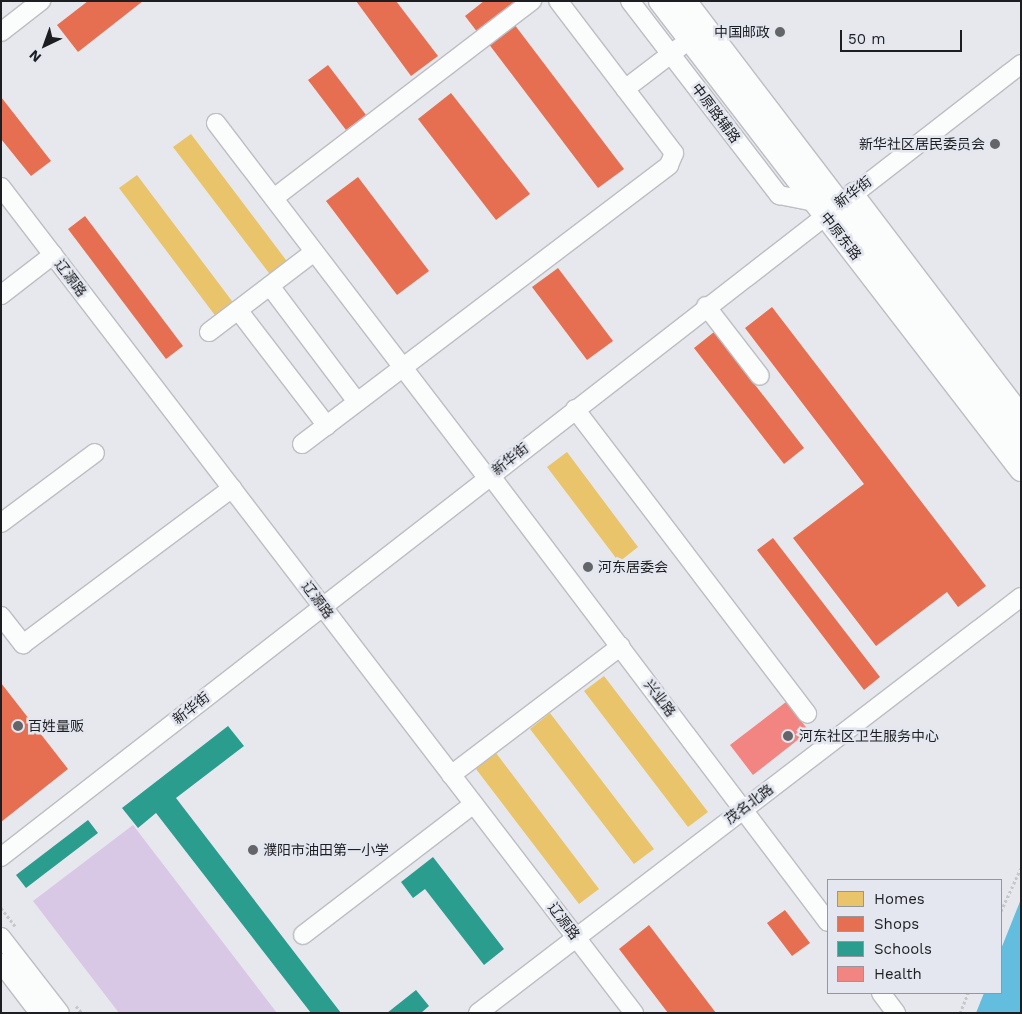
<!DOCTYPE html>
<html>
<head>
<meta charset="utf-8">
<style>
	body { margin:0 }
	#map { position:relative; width:1022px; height:1014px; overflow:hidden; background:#e7e8ed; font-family:"Work Sans","Noto Sans SC",sans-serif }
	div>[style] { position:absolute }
	.green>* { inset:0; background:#d9c8e5 }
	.water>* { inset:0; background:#63bdde }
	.homes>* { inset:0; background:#e9c46a }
	.shops>* { inset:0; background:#e76f51 }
	.schools>* { inset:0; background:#2a9d8f }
	.health>* { inset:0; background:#f28482 }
	.path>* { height:3px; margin-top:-1.5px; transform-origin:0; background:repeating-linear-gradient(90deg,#c6c7c9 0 2.5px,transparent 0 5px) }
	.roads { filter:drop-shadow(1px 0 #bdbec2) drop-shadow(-1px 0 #bdbec2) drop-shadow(0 1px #bdbec2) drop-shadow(0 -1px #bdbec2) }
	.minor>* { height:18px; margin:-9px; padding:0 9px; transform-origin:9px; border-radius:9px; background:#fbfcfc }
	.major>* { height:22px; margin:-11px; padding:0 11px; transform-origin:11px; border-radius:11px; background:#fbfcfc }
	.dots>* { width:14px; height:14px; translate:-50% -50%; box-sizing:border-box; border:2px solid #e4e7f0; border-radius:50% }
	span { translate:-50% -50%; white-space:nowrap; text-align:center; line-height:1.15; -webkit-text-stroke:5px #e4e7f0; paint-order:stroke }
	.poi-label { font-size:14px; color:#1d1e21 }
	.right { translate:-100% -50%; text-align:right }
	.left { translate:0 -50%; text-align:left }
	.street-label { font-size:14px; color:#1d1e21 }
	.frame { position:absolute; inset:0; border:2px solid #1d1e21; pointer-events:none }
	.legend { position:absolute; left:827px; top:879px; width:175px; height:115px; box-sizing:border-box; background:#e4e7f0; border:1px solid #94979d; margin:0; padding:6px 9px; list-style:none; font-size:15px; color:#1d1e21 }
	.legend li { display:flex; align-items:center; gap:10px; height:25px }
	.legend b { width:25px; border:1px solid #94979d }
	.north { position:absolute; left:20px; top:20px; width:50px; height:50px; -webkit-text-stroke:4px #e4e7f0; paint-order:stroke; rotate:222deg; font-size:14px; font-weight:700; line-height:20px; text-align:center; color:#1d1e21 }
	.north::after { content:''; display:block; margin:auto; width:18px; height:22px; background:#1d1e21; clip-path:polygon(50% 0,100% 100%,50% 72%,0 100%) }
	.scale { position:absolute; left:840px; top:30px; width:122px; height:22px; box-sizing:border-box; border:2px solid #1d1e21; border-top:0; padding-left:6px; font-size:15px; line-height:18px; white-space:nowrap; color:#1d1e21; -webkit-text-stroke:4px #e4e7f0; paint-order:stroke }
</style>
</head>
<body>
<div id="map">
	<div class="green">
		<div style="clip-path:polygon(133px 825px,277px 1013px,119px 1013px,33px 901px)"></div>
	</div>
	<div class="water">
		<div style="clip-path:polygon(1021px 899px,1021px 1013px,976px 1013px,984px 993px,1001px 993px,1001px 949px)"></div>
	</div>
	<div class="homes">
		<div style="clip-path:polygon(191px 134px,289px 264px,272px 277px,173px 147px)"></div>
		<div style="clip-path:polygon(137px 175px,235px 305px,217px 318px,119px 188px)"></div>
		<div style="clip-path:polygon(567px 452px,638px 547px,619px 562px,547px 467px)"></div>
		<div style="clip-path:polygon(604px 676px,708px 812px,688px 827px,584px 691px)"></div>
		<div style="clip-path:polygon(550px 713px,654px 849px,634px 864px,530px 729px)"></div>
		<div style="clip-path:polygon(496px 753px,599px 889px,579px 904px,476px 769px)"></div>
	</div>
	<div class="shops">
		<div style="clip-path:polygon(88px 1px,143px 1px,78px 52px,57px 25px)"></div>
		<div style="clip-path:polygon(356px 1px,396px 1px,438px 56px,411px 76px)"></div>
		<div style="clip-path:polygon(484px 1px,519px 1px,478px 33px,465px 16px)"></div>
		<div style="clip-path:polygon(511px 20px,624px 169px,598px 188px,485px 39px)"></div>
		<div style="clip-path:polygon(328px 65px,366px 115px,346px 130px,308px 80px)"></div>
		<div style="clip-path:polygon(451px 93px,530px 194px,496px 220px,418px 119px)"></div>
		<div style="clip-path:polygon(1px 97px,51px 161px,31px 176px,1px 139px)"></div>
		<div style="clip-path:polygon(358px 177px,429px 271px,397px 295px,326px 201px)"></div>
		<div style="clip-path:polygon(85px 216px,183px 346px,166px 359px,68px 229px)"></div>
		<div style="clip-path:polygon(558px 268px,613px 341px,587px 360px,532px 287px)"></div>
		<div style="clip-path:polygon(772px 307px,986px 586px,958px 607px,947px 592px,876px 646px,793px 538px,864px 484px,745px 328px)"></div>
		<div style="clip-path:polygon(714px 332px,804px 448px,784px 464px,694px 348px)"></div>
		<div style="clip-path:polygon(773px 538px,880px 677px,864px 690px,757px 550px)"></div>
		<div style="clip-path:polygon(1px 683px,68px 769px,1px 822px)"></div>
		<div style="clip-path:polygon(785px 910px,810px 943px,792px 956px,767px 923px)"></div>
		<div style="clip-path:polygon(649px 925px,716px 1013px,668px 1013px,619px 949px)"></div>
	</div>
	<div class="schools">
		<div style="clip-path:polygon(228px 726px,244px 746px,176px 798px,341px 1013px,311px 1013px,156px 813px,138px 828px,122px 808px)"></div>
		<div style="clip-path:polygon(88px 820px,98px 833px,26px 888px,16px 875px)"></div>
		<div style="clip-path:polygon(433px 857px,504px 949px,484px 965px,425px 889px,413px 898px,401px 882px)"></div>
		<div style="clip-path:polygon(416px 990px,429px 1006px,421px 1013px,387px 1013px)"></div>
	</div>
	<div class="health">
		<div style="clip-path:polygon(786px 702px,809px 731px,753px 775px,730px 745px)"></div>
	</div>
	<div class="path">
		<div style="left:1px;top:908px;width:23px;rotate:52deg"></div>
		<div style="left:1001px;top:911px;width:47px;rotate:-65.1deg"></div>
		<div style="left:76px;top:1006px;width:9px;rotate:49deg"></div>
		<div style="left:960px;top:1013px;width:22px;rotate:-68deg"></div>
	</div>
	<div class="roads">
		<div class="minor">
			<div style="left:630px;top:1px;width:245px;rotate:52.5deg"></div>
			<div style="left:779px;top:195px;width:36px;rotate:11deg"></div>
			<div style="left:1px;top:32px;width:51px;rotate:-37.8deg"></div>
			<div style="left:625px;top:89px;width:69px;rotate:-37.4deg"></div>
			<div style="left:216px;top:123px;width:446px;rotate:52.6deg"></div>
			<div style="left:1px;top:187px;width:1041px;rotate:52.54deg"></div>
			<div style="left:853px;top:192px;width:278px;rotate:52.8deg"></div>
			<div style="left:274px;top:198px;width:325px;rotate:-37.4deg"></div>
			<div style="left:270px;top:286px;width:145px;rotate:53.1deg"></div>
			<div style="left:1px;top:295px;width:66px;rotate:-37.6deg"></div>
			<div style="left:706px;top:306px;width:88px;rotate:52.4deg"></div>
			<div style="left:238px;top:310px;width:146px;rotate:52.5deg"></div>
			<div style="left:209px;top:332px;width:132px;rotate:-37.3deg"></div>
			<div style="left:575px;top:409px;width:383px;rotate:52.7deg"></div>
			<div style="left:302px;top:444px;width:461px;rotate:-37.2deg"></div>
			<div style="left:669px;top:165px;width:13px;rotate:-67deg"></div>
			<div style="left:674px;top:153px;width:191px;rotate:-127.3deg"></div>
			<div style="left:490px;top:475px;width:560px;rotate:52.91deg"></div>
			<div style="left:1px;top:523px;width:117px;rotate:-36.7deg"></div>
			<div style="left:1px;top:616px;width:36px;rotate:52deg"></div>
			<div style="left:23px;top:644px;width:261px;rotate:-36.7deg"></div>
			<div style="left:451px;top:775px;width:213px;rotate:-37.2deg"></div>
			<div style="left:1px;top:857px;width:1292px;rotate:-37.86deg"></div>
			<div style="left:303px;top:935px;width:215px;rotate:-37.5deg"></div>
			<div style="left:1px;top:937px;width:96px;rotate:52.2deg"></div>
			<div style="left:1px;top:963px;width:63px;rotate:52.8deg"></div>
			<div style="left:881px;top:993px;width:25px;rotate:53deg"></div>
			<div style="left:478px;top:1013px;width:684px;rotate:-37.46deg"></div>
		</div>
		<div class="major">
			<div style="left:660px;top:1px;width:592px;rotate:52.41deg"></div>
			<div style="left:685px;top:1px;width:554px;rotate:52.63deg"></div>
		</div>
	</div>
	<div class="dots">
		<div style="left:780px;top:32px;background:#646568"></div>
		<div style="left:995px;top:144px;background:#646568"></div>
		<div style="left:588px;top:567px;background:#646568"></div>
		<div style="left:18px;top:726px;background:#646568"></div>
		<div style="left:788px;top:736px;background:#646568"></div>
		<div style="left:253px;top:850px;background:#646568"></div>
	</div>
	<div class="poi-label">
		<span class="right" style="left:770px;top:32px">中国邮政</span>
		<span class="right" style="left:985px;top:144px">新华社区居民委员会</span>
		<span class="left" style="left:598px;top:567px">河东居委会</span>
		<span class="left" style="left:28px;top:726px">百姓量贩</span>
		<span class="left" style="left:799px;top:736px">河东社区卫生服务中心</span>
		<span class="left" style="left:263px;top:850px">濮阳市油田第一小学</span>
	</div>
	<div class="street-label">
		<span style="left:716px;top:113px;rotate:53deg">中原路辅路</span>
		<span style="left:853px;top:192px;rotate:-37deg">新华街</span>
		<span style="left:841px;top:236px;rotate:52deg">中原东路</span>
		<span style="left:71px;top:278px;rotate:53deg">辽源路</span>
		<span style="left:510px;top:459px;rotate:-38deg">新华街</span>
		<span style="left:318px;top:600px;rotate:53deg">辽源路</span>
		<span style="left:660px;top:698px;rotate:53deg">兴业路</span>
		<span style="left:191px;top:708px;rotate:-38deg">新华街</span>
		<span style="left:749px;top:804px;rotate:-37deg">茂名北路</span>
		<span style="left:564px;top:921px;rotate:53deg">辽源路</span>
	</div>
	<div class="frame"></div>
	<ul class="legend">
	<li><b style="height:14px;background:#e9c46a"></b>Homes</li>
	<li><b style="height:14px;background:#e76f51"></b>Shops</li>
	<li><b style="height:14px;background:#2a9d8f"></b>Schools</li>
	<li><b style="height:14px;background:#f28482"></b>Health</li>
	</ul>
	<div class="north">N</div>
	<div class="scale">50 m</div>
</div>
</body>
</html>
